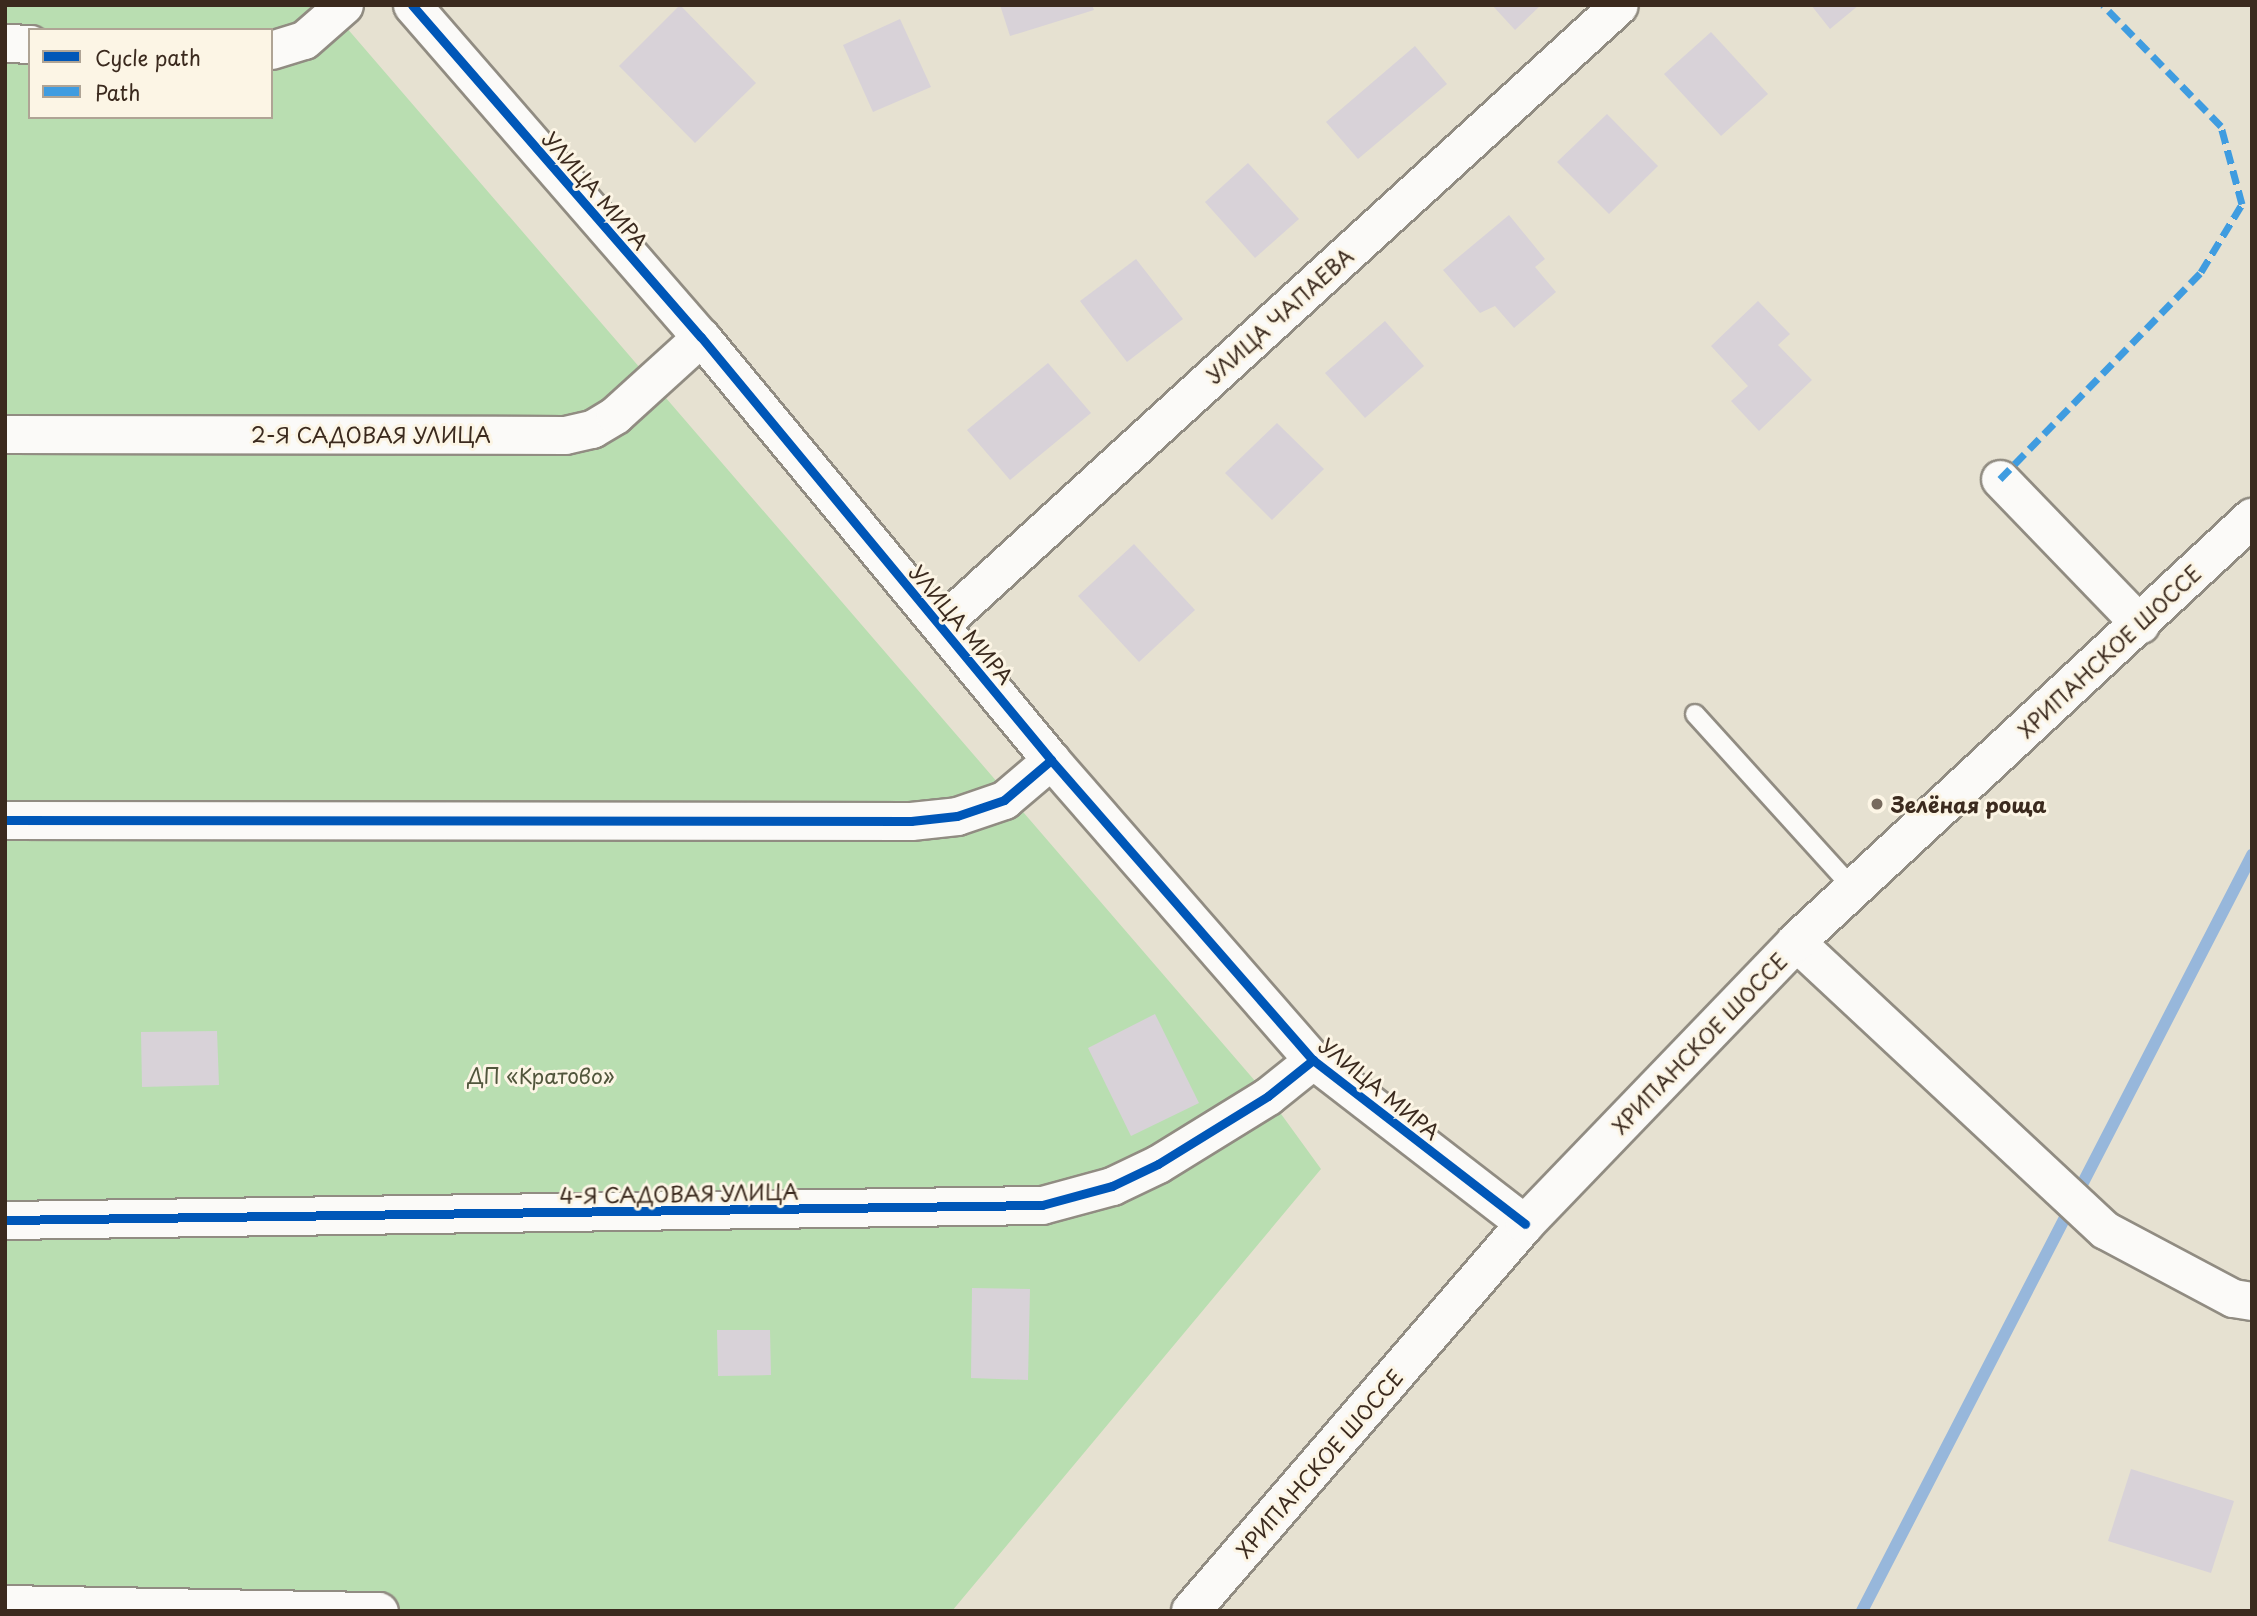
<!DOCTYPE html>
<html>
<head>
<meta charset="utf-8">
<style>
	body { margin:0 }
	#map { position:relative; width:2257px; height:1616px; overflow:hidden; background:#e6e1d1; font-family:"Playpen Sans",sans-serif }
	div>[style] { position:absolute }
	.green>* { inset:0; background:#b9deb1 }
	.stream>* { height:12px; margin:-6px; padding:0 6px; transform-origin:6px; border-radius:6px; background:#97b7db }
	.building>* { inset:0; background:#d8d2d8 }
	.roads { filter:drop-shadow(2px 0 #918c82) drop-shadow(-2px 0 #918c82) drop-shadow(0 2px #918c82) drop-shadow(0 -2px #918c82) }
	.lane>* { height:18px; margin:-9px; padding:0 9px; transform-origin:9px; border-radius:9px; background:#fbfaf8 }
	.street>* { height:37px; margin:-18.5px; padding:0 18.5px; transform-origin:18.5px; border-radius:18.5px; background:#fbfaf8 }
	.secondary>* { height:38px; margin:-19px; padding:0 19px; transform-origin:19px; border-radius:19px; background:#fbfaf8 }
	.quiet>* { height:7px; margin-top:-3.5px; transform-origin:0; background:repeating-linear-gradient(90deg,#3f9ce0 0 14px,transparent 0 21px) }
	.cycleway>* { height:9px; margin:-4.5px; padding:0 4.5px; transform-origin:4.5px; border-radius:4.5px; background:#0057b8 }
	.dots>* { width:19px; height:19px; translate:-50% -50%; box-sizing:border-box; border:4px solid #fcf5e5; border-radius:50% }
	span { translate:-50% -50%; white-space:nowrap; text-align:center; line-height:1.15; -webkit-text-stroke:6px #fcf5e5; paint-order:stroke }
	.street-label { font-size:21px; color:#3b2a1e }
	.poi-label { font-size:21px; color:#3b2a1e; font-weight:700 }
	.left { translate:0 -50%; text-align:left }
	.park-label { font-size:21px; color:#51563c }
	.frame { position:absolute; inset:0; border:7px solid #3b2a1e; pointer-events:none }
	.legend { position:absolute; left:28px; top:28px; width:245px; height:91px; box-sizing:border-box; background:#fcf5e5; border:2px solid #afa495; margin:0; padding:9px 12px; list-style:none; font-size:21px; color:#3b2a1e }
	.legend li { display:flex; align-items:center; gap:14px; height:35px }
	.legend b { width:35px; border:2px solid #afa495 }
</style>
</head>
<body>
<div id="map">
	<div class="green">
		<div style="clip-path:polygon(evenodd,5px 5px,327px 5px,1268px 1096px,1321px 1169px,952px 1611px,5px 1611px,5px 5px,30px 30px,271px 30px,271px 117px,30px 117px,30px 30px)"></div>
	</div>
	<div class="stream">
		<div style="left:1862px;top:1611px;width:851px;rotate:-62.71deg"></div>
	</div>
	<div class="building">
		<div style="clip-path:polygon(680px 5px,756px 83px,695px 143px,619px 66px)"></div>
		<div style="clip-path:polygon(1000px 5px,1092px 5px,1094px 10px,1010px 36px)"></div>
		<div style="clip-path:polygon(1492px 5px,1541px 5px,1515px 30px)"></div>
		<div style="clip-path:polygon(1811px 5px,1859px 5px,1830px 29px)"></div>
		<div style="clip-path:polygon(900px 19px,931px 87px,873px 112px,843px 45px)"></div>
		<div style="clip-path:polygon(1711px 32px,1768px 94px,1721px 136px,1664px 74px)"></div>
		<div style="clip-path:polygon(1415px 46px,1447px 84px,1358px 159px,1326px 122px)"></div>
		<div style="clip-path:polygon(1607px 114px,1658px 166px,1609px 214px,1557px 162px)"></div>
		<div style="clip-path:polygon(1248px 163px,1299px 219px,1255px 258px,1205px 202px)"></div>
		<div style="clip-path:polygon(1509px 215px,1545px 259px,1535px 267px,1556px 292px,1514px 328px,1495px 306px,1480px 313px,1443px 270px)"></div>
		<div style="clip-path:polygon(1136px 259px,1183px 319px,1127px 362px,1080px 301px)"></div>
		<div style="clip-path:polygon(1758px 301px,1790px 334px,1778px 345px,1812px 380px,1759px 431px,1731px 401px,1748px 386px,1711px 346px)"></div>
		<div style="clip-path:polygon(1385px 321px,1424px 366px,1365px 418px,1325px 373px)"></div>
		<div style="clip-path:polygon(1048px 363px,1091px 413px,1010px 480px,967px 430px)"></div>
		<div style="clip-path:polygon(1277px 423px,1324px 469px,1272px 520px,1225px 473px)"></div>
		<div style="clip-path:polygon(1134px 544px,1195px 610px,1139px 662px,1078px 596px)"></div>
		<div style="clip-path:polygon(1155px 1014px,1199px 1103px,1131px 1136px,1088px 1048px)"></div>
		<div style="clip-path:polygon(217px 1031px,219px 1085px,142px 1087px,141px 1032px)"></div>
		<div style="clip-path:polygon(972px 1288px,1030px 1289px,1028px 1380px,971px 1378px)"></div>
		<div style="clip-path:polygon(717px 1330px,770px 1330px,771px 1375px,718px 1376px)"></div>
		<div style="clip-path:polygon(2131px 1469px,2234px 1501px,2211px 1573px,2108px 1541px)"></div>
	</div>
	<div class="roads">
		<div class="lane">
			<div style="left:1695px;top:714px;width:235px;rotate:47.8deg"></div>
		</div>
		<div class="street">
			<div style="left:412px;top:5px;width:440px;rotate:49deg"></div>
			<div style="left:701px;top:337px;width:549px;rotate:50.39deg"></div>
			<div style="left:1051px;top:760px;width:398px;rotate:48.9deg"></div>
			<div style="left:1313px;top:1060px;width:268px;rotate:37.7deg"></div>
			<div style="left:5px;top:43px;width:25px;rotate:2deg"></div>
			<div style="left:271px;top:50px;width:34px;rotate:-17deg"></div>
			<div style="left:304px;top:40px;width:53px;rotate:-41.2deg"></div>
			<div style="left:5px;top:434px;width:560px;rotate:0.1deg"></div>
			<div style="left:565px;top:435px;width:28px;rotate:-13deg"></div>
			<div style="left:592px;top:429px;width:27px;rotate:-31deg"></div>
			<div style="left:615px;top:415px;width:116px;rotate:-42.2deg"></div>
			<div style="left:2000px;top:479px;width:202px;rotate:46deg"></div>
			<div style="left:940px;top:625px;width:919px;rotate:-42.4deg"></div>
			<div style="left:5px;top:820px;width:906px;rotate:0.06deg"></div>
			<div style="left:911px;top:821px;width:46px;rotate:-6.2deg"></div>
			<div style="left:957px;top:816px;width:50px;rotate:-18.8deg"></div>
			<div style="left:1004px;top:800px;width:62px;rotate:-40.4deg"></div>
			<div style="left:1796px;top:942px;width:422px;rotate:43deg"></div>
			<div style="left:2105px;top:1230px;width:145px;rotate:28deg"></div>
			<div style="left:2233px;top:1298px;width:19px;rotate:9deg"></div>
			<div style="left:5px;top:1220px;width:1037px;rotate:-0.83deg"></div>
			<div style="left:1042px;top:1205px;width:73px;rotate:-15.2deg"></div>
			<div style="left:1112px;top:1186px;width:51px;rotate:-25.6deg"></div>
			<div style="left:1158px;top:1164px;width:129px;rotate:-31.7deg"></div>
			<div style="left:1268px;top:1096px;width:58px;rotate:-38.7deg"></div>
			<div style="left:5px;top:1604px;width:374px;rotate:1.1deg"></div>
		</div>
		<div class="secondary">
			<div style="left:1191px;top:1611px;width:511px;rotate:-49.2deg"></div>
			<div style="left:1525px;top:1224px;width:391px;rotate:-46.1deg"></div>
			<div style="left:1796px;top:942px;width:623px;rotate:-42.92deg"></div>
		</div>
	</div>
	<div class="quiet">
		<div style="left:2000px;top:479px;width:289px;rotate:-45.8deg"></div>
		<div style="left:2201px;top:272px;width:79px;rotate:-58.9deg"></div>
		<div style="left:2242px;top:204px;width:81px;rotate:-105.1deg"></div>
		<div style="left:2221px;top:126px;width:169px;rotate:-134.3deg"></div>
	</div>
	<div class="cycleway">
		<div style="left:412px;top:5px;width:440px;rotate:49deg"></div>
		<div style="left:701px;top:337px;width:549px;rotate:50.39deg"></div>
		<div style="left:1051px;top:760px;width:398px;rotate:48.9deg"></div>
		<div style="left:1313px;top:1060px;width:268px;rotate:37.7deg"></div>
		<div style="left:5px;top:820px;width:906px;rotate:0.06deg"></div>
		<div style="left:911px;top:821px;width:46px;rotate:-6.2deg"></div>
		<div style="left:957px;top:816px;width:50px;rotate:-18.8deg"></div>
		<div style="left:1004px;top:800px;width:62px;rotate:-40.4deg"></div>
		<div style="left:5px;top:1220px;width:1037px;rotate:-0.83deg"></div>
		<div style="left:1042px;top:1205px;width:73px;rotate:-15.2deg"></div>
		<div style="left:1112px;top:1186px;width:51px;rotate:-25.6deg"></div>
		<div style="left:1158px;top:1164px;width:129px;rotate:-31.7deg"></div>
		<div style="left:1268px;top:1096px;width:58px;rotate:-38.7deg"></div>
	</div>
	<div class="dots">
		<div style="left:1877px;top:804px;background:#776a5d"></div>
	</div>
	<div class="street-label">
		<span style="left:596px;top:190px;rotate:49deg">УЛИЦА МИРА</span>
		<span style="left:1279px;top:315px;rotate:-42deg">УЛИЦА ЧАПАЕВА</span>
		<span style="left:371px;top:434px">2-Я САДОВАЯ УЛИЦА</span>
		<span style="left:962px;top:624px;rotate:50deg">УЛИЦА МИРА</span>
		<span style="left:2109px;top:651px;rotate:-43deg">ХРИПАНСКОЕ ШОССЕ</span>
		<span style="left:1699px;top:1043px;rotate:-46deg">ХРИПАНСКОЕ ШОССЕ</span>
		<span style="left:1380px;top:1088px;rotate:39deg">УЛИЦА МИРА</span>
		<span style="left:679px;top:1193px;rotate:-1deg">4-Я САДОВАЯ УЛИЦА</span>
		<span style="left:1319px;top:1463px;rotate:-49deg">ХРИПАНСКОЕ ШОССЕ</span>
	</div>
	<div class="poi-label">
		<span class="left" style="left:1891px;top:804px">Зелёная роща</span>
	</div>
	<div class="park-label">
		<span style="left:541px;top:1075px">ДП «Кратово»</span>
	</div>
	<div class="frame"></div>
	<ul class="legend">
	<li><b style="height:9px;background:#0057b8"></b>Cycle path</li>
	<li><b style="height:9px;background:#3f9ce0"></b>Path</li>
	</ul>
</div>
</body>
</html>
